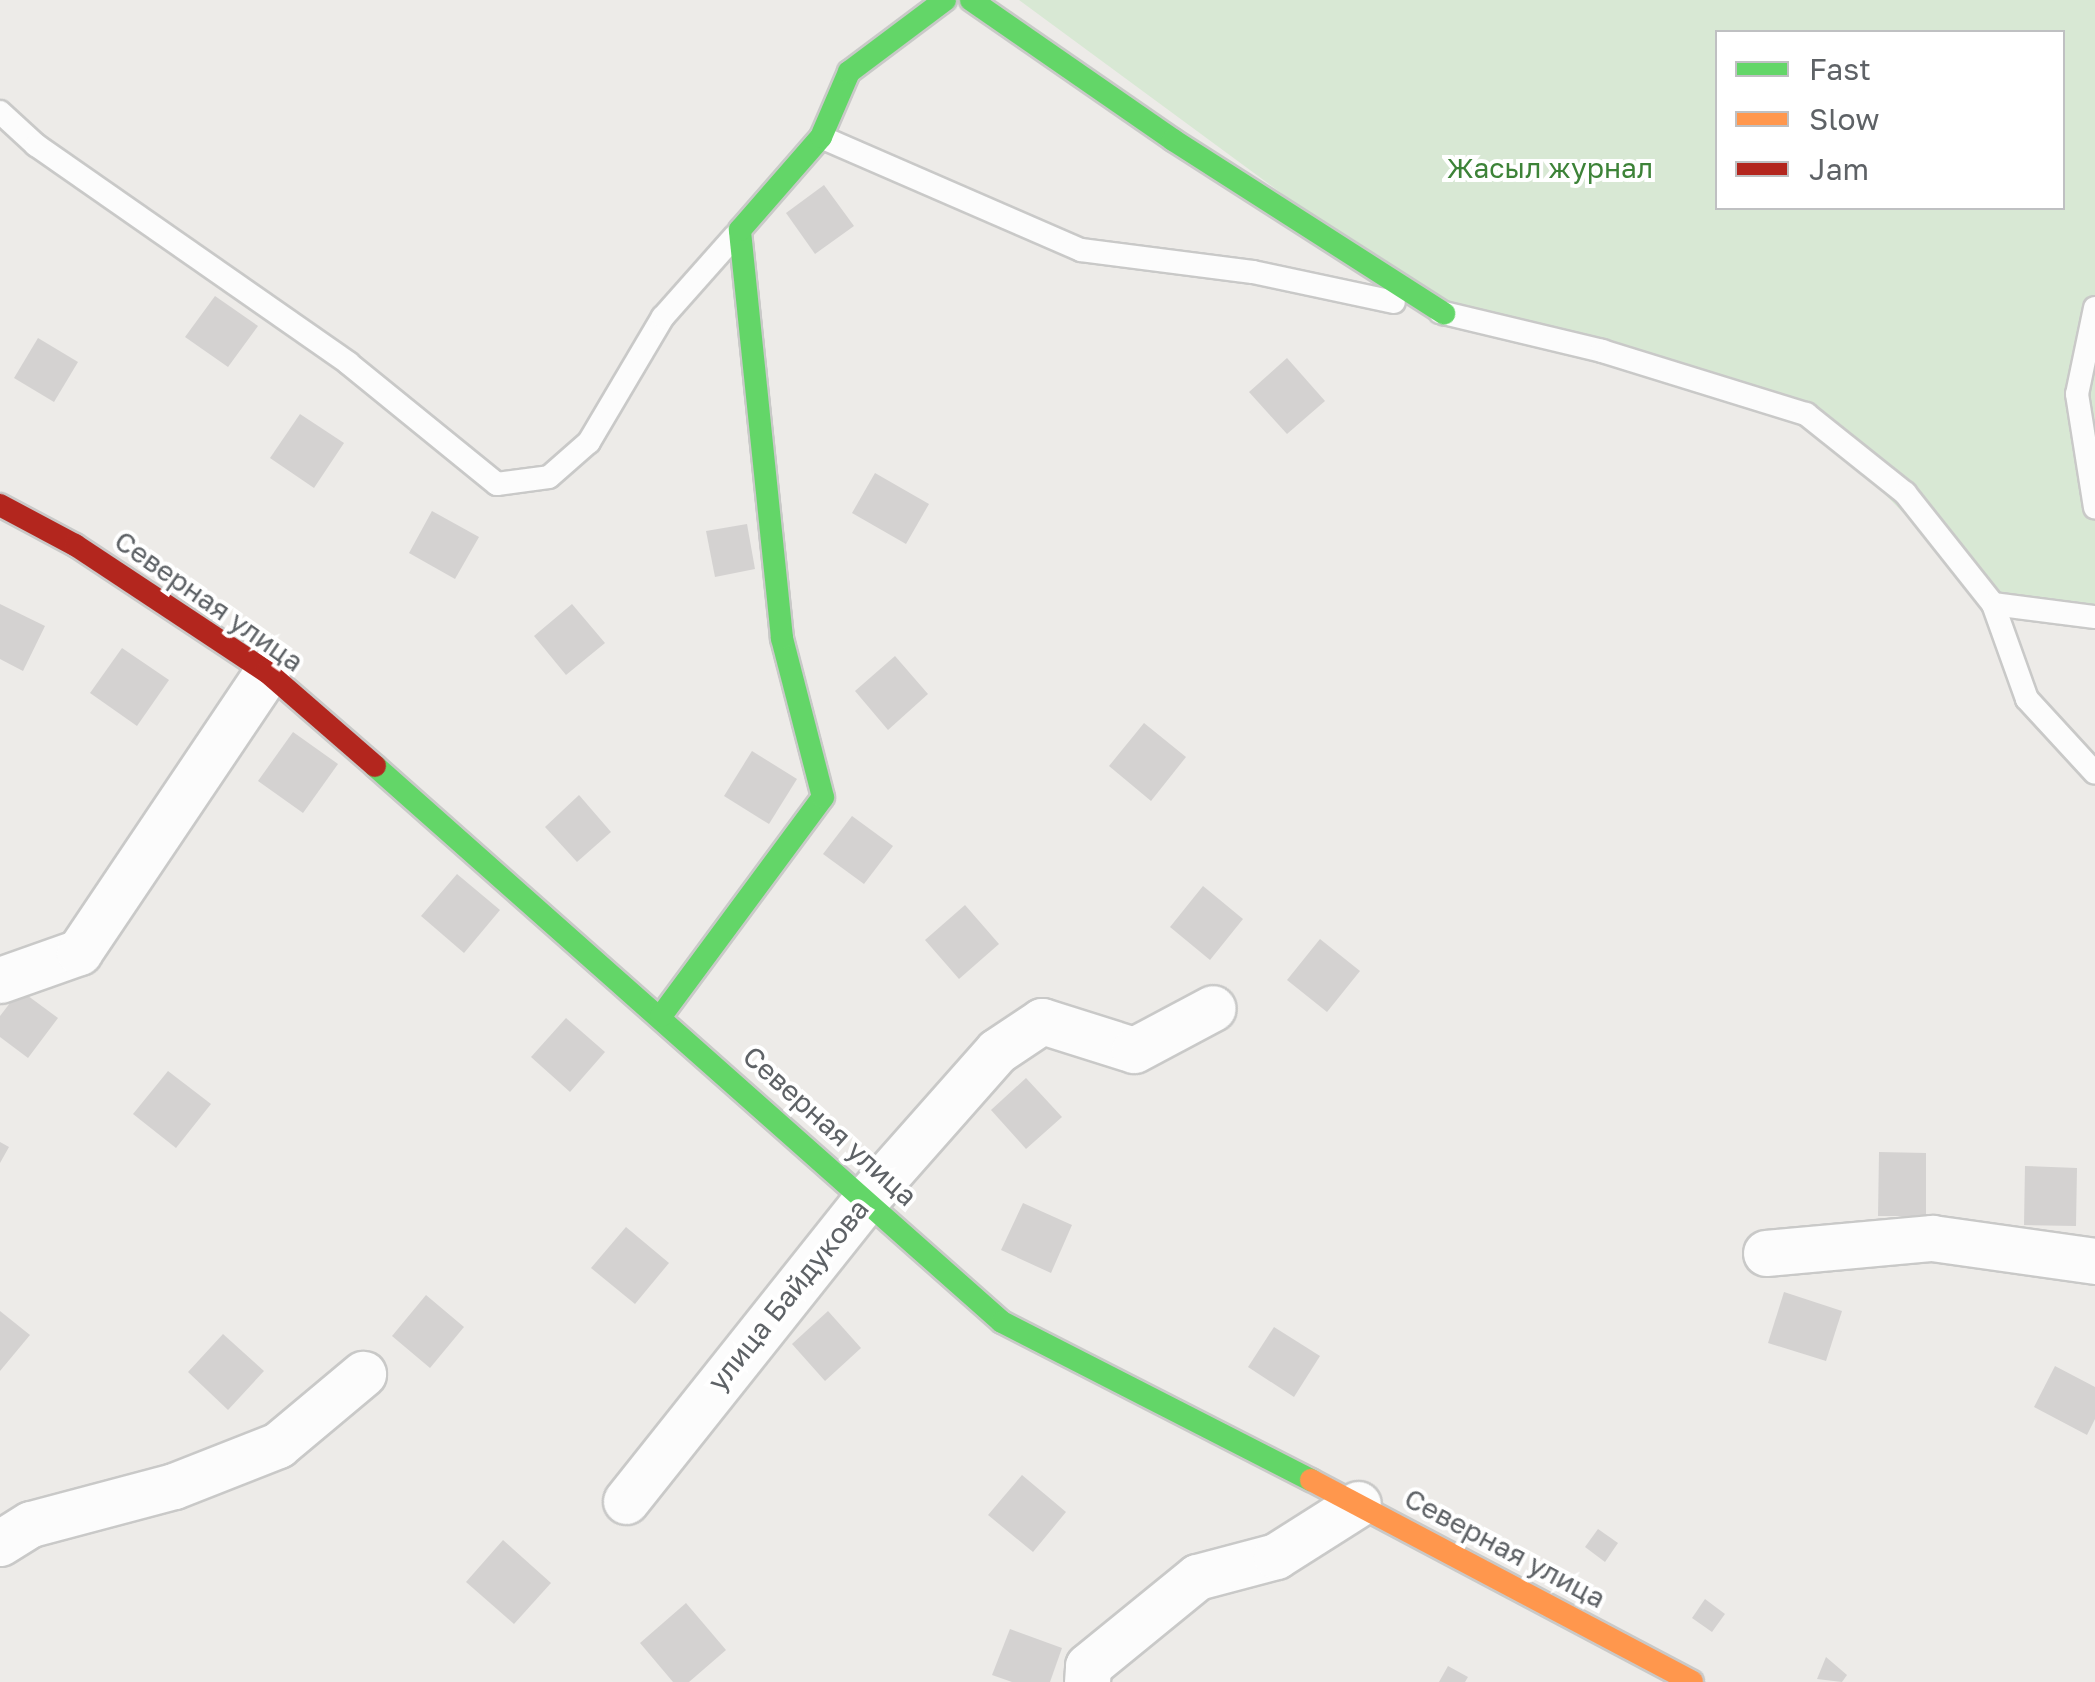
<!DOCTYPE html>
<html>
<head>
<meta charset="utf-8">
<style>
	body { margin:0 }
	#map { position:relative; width:2095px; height:1682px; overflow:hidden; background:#edebe8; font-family:"Golos Text",sans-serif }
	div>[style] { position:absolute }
	.green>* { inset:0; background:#d8e8d4 }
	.building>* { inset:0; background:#d4d2d1 }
	.roads { filter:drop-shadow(2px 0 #c9c9c8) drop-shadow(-2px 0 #c9c9c8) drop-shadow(0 2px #c9c9c8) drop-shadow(0 -2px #c9c9c8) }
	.lane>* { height:22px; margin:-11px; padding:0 11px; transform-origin:11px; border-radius:11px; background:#fcfcfc }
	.street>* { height:45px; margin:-22.5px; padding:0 22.5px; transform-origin:22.5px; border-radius:22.5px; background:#fcfcfc }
	.fast>* { height:22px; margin:-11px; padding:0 11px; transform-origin:11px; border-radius:11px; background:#63d668 }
	.slow>* { height:22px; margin:-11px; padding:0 11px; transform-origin:11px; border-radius:11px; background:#ff974d }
	.jam>* { height:22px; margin:-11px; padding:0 11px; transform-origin:11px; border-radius:11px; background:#b3261e }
	span { translate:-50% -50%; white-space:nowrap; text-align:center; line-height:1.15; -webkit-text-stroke:8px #fff; paint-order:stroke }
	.park-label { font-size:28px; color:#3d8338 }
	.street-label { font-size:28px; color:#5e6266 }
	.legend { position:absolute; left:1715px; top:30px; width:350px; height:180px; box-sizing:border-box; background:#fff; border:2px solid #bfc0c2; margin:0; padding:12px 18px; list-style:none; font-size:30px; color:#5e6266 }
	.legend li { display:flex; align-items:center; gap:20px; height:50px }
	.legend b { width:50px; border:2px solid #bfc0c2 }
</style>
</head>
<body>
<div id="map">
	<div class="green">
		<div style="clip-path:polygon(evenodd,1019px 0,2095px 0,2095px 616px,1993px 604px,1806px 414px,1444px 313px,1019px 0,1718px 32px,2062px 32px,2062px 208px,1718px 208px,1718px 32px)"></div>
	</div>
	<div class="building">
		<div style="clip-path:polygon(824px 185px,854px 226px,815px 254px,786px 213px)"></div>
		<div style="clip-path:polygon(215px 296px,258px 326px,228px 367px,185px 337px)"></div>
		<div style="clip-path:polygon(38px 338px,78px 362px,54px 402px,14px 378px)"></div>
		<div style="clip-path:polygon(1287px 358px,1325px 401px,1287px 434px,1249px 392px)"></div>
		<div style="clip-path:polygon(300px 414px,344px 443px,314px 488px,270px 458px)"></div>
		<div style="clip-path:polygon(875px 473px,929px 504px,906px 544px,852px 513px)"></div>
		<div style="clip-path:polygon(432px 511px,479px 537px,455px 579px,409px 553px)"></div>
		<div style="clip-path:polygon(747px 524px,755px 569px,715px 577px,706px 531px)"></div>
		<div style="clip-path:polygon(0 604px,45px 626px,23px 671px,0 659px)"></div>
		<div style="clip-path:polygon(572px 604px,605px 643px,566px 675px,534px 636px)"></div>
		<div style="clip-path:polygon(122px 648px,169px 680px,137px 726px,90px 693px)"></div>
		<div style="clip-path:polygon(895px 656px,928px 694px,888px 730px,855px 691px)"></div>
		<div style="clip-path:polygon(1144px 723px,1186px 757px,1151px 801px,1109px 766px)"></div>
		<div style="clip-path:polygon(293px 732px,338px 764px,303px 813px,258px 781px)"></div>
		<div style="clip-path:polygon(752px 751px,797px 779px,769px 824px,724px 796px)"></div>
		<div style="clip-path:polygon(579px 795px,611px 832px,577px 862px,545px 827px)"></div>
		<div style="clip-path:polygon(852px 816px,893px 846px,864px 884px,823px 854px)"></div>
		<div style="clip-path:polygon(457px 874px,500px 910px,464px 953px,421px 916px)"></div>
		<div style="clip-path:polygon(1203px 886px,1243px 919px,1210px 960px,1170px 927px)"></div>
		<div style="clip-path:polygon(965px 905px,999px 944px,959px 979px,925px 940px)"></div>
		<div style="clip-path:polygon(1320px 939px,1360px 971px,1327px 1012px,1287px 980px)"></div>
		<div style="clip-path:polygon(20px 990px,58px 1018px,28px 1058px,0 1037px,0 1016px)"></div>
		<div style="clip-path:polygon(566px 1018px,605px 1052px,570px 1092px,531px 1057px)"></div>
		<div style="clip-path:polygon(168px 1071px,211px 1104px,176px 1148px,133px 1114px)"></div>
		<div style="clip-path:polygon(1026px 1078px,1062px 1117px,1026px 1149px,991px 1110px)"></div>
		<div style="clip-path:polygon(0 1142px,9px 1147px,0 1163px)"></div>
		<div style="clip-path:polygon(1879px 1152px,1926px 1153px,1926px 1216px,1878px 1216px)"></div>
		<div style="clip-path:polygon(2025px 1166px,2077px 1168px,2076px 1226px,2024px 1225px)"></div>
		<div style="clip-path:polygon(1023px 1203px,1072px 1225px,1051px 1273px,1001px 1250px)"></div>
		<div style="clip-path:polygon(626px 1227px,669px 1263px,635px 1304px,591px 1268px)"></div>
		<div style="clip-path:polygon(1784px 1292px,1842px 1311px,1826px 1361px,1768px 1343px)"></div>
		<div style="clip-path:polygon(426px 1295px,464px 1327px,430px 1368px,392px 1336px)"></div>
		<div style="clip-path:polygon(0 1311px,30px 1335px,0 1371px)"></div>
		<div style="clip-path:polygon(828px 1311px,861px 1348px,825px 1381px,792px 1344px)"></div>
		<div style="clip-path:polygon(1274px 1327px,1320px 1356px,1294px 1397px,1248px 1367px)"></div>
		<div style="clip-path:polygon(223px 1334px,264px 1371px,228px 1410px,188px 1372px)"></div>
		<div style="clip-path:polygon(2055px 1366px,2095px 1387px,2095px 1419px,2087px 1435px,2034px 1407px)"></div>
		<div style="clip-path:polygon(1022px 1475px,1066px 1512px,1033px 1552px,988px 1515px)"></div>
		<div style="clip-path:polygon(1598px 1529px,1618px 1543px,1605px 1562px,1585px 1547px)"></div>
		<div style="clip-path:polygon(503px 1540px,551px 1583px,514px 1624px,466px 1582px)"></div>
		<div style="clip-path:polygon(1705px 1599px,1725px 1614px,1712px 1632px,1692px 1618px)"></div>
		<div style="clip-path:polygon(686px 1603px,726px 1650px,689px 1682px,673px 1682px,640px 1643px)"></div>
		<div style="clip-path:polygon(1010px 1629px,1062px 1648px,1050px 1682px,1012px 1682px,992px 1675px)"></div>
		<div style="clip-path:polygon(1826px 1657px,1847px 1675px,1842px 1682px,1817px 1679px)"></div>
		<div style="clip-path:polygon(1448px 1666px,1468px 1677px,1465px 1682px,1439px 1682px)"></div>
	</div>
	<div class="roads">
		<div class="lane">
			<div style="left:0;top:112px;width:49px;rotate:42.5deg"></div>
			<div style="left:36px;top:145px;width:381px;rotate:34.9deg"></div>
			<div style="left:348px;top:363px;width:192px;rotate:39.1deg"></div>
			<div style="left:497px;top:484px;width:52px;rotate:-7.7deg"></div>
			<div style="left:549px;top:477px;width:53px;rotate:-41.2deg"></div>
			<div style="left:589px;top:442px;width:145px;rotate:-59.4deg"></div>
			<div style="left:663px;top:317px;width:108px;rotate:-48.4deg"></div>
			<div style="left:821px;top:137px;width:283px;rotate:23.5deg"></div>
			<div style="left:1081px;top:250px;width:173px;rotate:7.3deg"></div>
			<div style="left:1253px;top:272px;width:144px;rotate:12deg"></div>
			<div style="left:2095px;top:308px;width:88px;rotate:101.8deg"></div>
			<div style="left:2077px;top:394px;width:115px;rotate:81deg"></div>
			<div style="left:1440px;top:312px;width:167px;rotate:13.5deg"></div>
			<div style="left:1602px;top:351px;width:214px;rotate:17.2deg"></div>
			<div style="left:1806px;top:414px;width:127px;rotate:38.6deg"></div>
			<div style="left:1905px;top:493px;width:142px;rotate:51.6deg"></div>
			<div style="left:1993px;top:604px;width:101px;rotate:70.3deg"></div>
			<div style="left:2027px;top:699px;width:100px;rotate:47.4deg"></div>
			<div style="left:1993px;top:604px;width:103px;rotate:7.3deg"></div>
		</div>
		<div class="street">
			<div style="left:0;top:980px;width:84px;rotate:-19.5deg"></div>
			<div style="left:79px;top:952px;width:337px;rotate:-56.1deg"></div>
			<div style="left:1766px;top:1253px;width:167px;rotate:-5.2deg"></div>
			<div style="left:1932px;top:1238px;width:165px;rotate:8deg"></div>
			<div style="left:626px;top:1501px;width:387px;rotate:-51.5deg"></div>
			<div style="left:867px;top:1198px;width:196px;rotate:-48.5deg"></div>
			<div style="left:997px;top:1051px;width:54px;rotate:-33.7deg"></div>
			<div style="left:1042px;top:1021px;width:96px;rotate:17.5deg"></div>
			<div style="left:1134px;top:1050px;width:89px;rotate:-28deg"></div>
			<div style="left:0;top:1543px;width:36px;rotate:-32deg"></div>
			<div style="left:31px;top:1524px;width:148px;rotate:-14.9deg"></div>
			<div style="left:174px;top:1486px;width:112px;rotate:-21.5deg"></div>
			<div style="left:278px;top:1445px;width:111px;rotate:-39.9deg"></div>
			<div style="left:1087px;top:1682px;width:16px;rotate:-86deg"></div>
			<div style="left:1088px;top:1666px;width:141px;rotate:-39.2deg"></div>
			<div style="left:1197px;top:1577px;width:82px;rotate:-14.9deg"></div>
			<div style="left:1276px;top:1556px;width:97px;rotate:-32.4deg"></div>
		</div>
		<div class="fast">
			<div style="left:971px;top:0;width:246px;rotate:34.7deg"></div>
			<div style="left:1173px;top:140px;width:322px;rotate:32.6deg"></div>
			<div style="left:375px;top:766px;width:838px;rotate:41.57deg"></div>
			<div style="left:1002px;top:1322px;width:347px;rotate:27.1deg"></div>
			<div style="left:661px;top:1016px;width:272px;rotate:-53.5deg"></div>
			<div style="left:823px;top:797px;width:164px;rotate:-104.5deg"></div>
			<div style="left:782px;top:638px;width:410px;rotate:-95.9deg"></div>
			<div style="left:740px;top:230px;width:123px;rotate:-48.9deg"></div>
			<div style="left:821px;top:137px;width:71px;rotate:-66.7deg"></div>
			<div style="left:849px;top:72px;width:120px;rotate:-36.9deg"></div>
		</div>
		<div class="slow">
			<div style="left:1311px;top:1480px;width:431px;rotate:27.9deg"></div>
		</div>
		<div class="jam">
			<div style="left:0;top:505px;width:85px;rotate:28.1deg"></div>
			<div style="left:75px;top:545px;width:230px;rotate:33.5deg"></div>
			<div style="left:267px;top:672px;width:143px;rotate:41deg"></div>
		</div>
	</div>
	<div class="park-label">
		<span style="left:1550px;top:168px">Жасыл журнал</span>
	</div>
	<div class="street-label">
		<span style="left:209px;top:601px;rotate:35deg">Северная улица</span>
		<span style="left:830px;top:1126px;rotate:42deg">Северная улица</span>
		<span style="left:788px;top:1295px;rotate:-51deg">улица Байдукова</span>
		<span style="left:1505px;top:1548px;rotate:28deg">Северная улица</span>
	</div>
	<ul class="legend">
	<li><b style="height:12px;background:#63d668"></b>Fast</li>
	<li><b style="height:12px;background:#ff974d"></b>Slow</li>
	<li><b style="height:12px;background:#b3261e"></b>Jam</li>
	</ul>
</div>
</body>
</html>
